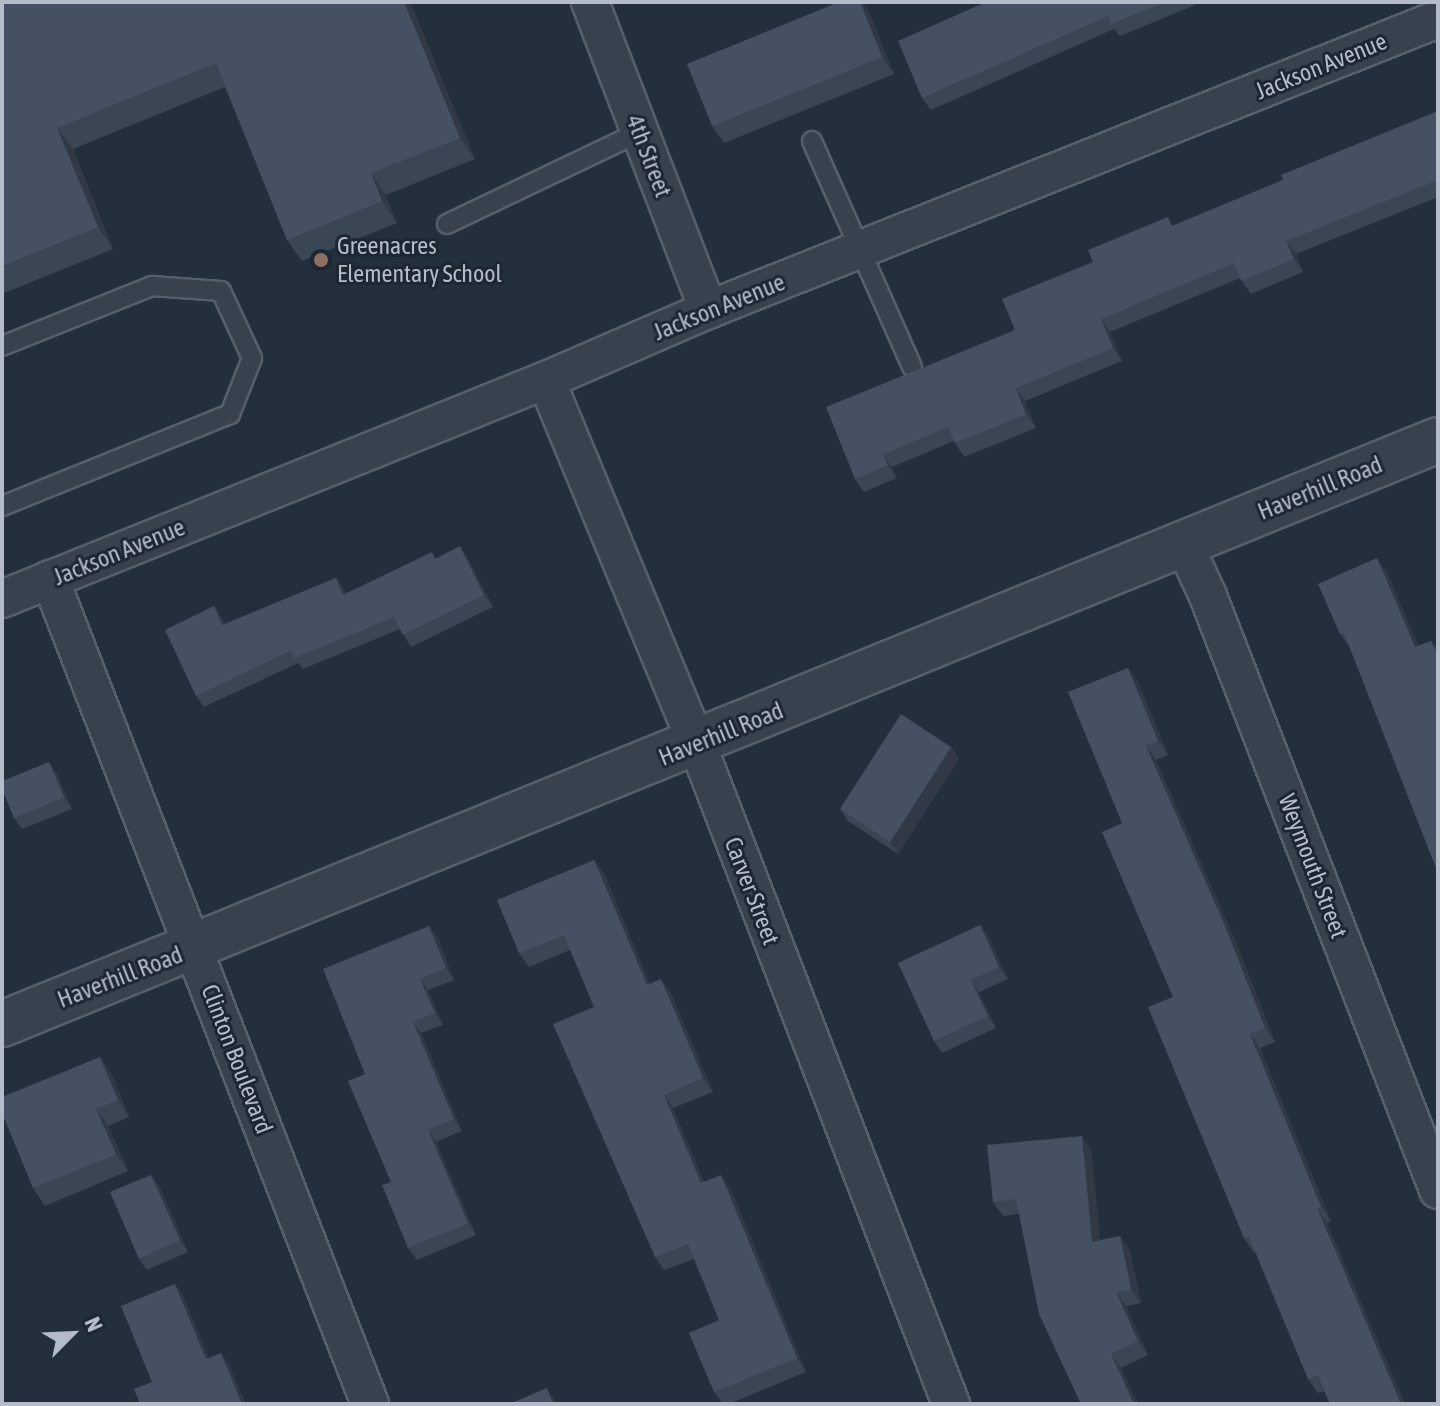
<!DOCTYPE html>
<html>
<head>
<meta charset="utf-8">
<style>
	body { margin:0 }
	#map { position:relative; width:1440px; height:1406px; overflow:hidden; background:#242f3e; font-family:"Asap Condensed",sans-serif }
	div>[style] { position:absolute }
	.roads { filter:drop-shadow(2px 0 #565f6c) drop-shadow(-2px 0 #565f6c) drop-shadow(0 2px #565f6c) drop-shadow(0 -2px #565f6c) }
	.service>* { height:18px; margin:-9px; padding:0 9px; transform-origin:9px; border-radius:9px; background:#38414e }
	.minor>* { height:36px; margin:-18px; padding:0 18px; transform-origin:18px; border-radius:18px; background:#38414e }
	.tertiary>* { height:44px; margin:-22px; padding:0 22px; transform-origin:22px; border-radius:22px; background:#38414e }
	.wall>* { inset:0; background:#3b4654 }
	.shaded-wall>* { inset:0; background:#303945 }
	.building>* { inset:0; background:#455162 }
	.dots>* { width:22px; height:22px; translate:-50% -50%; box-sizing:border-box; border:4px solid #1d2633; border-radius:50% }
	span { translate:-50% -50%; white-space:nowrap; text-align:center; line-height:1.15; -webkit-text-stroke:6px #1d2633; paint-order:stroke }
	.street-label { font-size:24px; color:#b4bcc9 }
	.poi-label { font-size:24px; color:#b4bcc9 }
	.left { translate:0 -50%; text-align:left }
	.frame { position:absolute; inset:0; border:4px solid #b4bcc9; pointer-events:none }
	.north { position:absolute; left:32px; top:1294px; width:80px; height:80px; -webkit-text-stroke:6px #1d2633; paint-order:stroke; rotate:66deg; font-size:22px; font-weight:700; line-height:32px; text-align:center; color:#b4bcc9 }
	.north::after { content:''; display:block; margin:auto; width:28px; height:36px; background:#b4bcc9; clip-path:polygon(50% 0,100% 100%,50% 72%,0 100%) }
</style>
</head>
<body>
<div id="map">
	<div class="roads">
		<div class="service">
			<div style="left:812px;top:141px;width:247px;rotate:66.1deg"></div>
			<div style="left:447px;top:224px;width:214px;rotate:-25.5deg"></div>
			<div style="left:2px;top:346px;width:162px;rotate:-21.8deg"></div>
			<div style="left:152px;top:286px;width:69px;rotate:4.1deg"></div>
			<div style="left:221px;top:291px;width:74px;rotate:65.2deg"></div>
			<div style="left:252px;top:358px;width:60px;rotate:111.4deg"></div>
			<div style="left:230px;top:414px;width:246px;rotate:158deg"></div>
		</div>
		<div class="minor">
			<div style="left:590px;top:2px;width:330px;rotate:69deg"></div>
			<div style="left:546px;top:380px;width:394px;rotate:67.5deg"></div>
			<div style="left:697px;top:744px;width:707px;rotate:68.95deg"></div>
			<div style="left:1184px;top:544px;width:57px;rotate:65.2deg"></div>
			<div style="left:1208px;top:596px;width:637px;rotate:68.83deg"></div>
			<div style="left:50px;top:579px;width:885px;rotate:68.8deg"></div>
			<div style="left:2px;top:599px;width:586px;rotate:-21.93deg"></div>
			<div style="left:546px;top:380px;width:176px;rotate:-23.4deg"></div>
			<div style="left:708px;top:310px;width:786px;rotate:-21.73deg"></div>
		</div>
		<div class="tertiary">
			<div style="left:2px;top:1024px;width:1550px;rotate:-22.13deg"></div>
		</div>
	</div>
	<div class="wall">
		<div style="clip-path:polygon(2px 2px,410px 2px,475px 159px,386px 195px,397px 223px,302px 261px,287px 240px,225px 87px,73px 149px,113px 249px,2px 294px)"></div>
		<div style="clip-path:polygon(839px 2px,862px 2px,869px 12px,894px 74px,724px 143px,712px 126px)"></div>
		<div style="clip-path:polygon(986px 2px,1194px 2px,1195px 5px,1120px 36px,1114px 29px,931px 110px,922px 98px)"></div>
		<div style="clip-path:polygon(1438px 111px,1438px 197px,1296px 254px,1303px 272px,1251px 294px,1240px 278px,1110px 332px,1122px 361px,1025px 401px,1036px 428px,964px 457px,954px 441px,892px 467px,897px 478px,864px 492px,855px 479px,1015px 330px,1093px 262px,1174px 225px,1283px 180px)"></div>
		<div style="clip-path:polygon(436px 558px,468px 558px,493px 607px,411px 647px,400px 629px,303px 669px,298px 663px,204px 707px,196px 696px,214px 606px,225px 624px,336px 578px,346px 593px)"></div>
		<div style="clip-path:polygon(1387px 572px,1418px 646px,1431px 641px,1438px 651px,1438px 873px,1350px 647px,1340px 634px)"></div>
		<div style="clip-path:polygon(1138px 682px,1168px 755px,1156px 760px,1235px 940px,1275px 1042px,1260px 1048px,1331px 1221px,1327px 1223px,1405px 1404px,1330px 1404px,1324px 1391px,1318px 1393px,1308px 1379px,1255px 1252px,1254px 1253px,1244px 1238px,1122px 823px)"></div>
		<div style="clip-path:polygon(951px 747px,959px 759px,898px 854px,848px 821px,840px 809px)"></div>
		<div style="clip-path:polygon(49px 762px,57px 774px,72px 809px,22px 829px,14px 818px)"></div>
		<div style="clip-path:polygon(594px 860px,604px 873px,650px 984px,671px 993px,713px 1092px,673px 1108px,704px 1182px,731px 1189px,806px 1372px,729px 1404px,723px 1404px,714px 1392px,719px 1320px,694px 1259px,664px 1270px,655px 1257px,594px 1007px,570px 950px,529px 967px,519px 953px)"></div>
		<div style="clip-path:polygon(980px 925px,988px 936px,1008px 979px,979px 992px,996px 1028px,942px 1053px,934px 1041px)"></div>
		<div style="clip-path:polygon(438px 938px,454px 980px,428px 990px,443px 1025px,421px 1033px,462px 1131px,436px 1142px,476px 1235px,417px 1260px,408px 1248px,365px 1074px)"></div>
		<div style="clip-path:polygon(112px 1074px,129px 1117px,108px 1126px,128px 1171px,45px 1206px,33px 1188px)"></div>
		<div style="clip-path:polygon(1091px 1150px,1100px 1240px,1120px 1236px,1130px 1250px,1141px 1303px,1126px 1306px,1148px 1355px,1121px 1368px,1138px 1404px,1019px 1214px,1003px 1216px,993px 1202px)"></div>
		<div style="clip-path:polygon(151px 1175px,160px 1187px,188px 1252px,147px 1270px,139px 1259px)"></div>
	</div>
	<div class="shaded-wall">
		<div style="clip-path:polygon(404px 2px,410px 2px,475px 159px,460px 138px)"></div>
		<div style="clip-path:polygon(860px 2px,862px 2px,869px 12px,894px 74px,882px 57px)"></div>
		<div style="clip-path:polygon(57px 128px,73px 149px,113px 249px,98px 227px)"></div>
		<div style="clip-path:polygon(371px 173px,386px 195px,397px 223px,382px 201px)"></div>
		<div style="clip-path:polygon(1286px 241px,1296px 254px,1303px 272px,1294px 259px)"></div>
		<div style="clip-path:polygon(1101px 319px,1110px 332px,1122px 361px,1113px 348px)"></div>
		<div style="clip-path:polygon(1016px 388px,1025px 401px,1036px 428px,1026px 414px)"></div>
		<div style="clip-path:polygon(883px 454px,892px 467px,897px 478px,888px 465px)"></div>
		<div style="clip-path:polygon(460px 546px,468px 558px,493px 607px,484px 595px)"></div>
		<div style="clip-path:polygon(1377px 558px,1387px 572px,1425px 660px,1415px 647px)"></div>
		<div style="clip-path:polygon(336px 578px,344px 590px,351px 607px,343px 595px)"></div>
		<div style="clip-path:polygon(214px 606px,222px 618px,231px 637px,222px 625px)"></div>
		<div style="clip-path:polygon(1128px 668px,1138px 682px,1168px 755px,1158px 741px)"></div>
		<div style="clip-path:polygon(1146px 746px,1156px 760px,1235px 940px,1275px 1042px,1265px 1028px)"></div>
		<div style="clip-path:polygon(951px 747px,959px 759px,898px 854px,890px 842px)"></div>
		<div style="clip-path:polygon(49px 762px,57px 774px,72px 809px,64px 797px)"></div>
		<div style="clip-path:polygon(594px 860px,604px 873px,656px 999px,647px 985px)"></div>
		<div style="clip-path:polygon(980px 925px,988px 936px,1008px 979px,999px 967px)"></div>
		<div style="clip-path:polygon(429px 926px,438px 938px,454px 980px,446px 968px)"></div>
		<div style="clip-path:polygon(420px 979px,428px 990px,443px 1025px,435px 1013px)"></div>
		<div style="clip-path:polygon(661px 979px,671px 993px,713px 1092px,703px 1078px)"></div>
		<div style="clip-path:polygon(971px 980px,979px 992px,996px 1028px,988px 1016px)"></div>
		<div style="clip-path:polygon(413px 1022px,421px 1033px,462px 1131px,454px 1119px)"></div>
		<div style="clip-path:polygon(1250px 1034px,1260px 1048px,1331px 1221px,1321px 1207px)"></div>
		<div style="clip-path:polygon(100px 1057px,112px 1074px,129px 1117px,118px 1100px)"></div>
		<div style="clip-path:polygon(664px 1095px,673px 1108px,710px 1197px,701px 1183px)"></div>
		<div style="clip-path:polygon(96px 1109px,108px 1126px,128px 1171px,116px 1154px)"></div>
		<div style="clip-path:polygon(428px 1130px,436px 1142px,476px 1235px,468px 1223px)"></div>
		<div style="clip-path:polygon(1082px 1136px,1091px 1150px,1102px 1256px,1092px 1242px)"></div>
		<div style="clip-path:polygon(151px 1175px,160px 1187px,188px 1252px,180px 1240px)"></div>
		<div style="clip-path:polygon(721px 1175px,731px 1189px,806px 1372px,797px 1358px)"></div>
		<div style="clip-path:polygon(1317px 1208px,1327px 1223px,1405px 1404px,1401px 1404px)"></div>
		<div style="clip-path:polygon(1120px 1236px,1130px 1250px,1141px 1303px,1131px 1289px)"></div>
		<div style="clip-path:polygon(175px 1284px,183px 1295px,214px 1370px,206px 1359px)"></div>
		<div style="clip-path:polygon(1116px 1292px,1126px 1306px,1148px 1355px,1138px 1341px)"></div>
		<div style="clip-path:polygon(221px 1353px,229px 1364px,246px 1404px,242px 1404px)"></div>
		<div style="clip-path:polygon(1111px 1354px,1121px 1368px,1138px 1404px,1134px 1404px)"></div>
		<div style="clip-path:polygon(547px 1388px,555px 1400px,556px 1404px,553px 1404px)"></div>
	</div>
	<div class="building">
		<div style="clip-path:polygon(2px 2px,404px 2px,460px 138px,371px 173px,382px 201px,287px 240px,216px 63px,57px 128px,98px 227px,2px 266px)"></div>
		<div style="clip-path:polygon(839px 2px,860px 2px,882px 57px,712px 126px,687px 64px)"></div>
		<div style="clip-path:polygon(986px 2px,1166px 2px,1111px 24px,1108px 16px,922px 98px,898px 41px)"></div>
		<div style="clip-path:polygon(1438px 111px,1438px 180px,1286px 241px,1294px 259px,1241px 281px,1234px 263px,1101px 319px,1113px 348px,1016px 388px,1026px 414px,955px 443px,948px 427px,883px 454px,888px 465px,855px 479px,826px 407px,1015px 330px,1002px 299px,1093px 262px,1088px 250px,1168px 217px,1172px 226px,1283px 180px,1281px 175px)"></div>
		<div style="clip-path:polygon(460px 546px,484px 595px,403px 635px,394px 617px,294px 658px,291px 650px,196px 696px,165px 630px,214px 606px,222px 625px,336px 578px,343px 595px,432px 552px,435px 559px)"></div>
		<div style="clip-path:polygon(1377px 558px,1415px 647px,1431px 641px,1438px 658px,1438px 873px,1344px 633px,1340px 634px,1318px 584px)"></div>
		<div style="clip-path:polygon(1128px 668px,1158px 741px,1146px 746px,1225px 926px,1265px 1028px,1250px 1034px,1321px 1207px,1317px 1208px,1401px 1404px,1330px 1404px,1318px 1375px,1308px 1379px,1249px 1236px,1244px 1238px,1148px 1007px,1173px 997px,1102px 832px,1122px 823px,1068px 692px)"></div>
		<div style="clip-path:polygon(901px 714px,951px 747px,890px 842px,840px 809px)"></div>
		<div style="clip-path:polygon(49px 762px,64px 797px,14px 818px,2px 789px,2px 781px)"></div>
		<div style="clip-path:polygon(594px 860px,647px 985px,661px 979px,703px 1078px,664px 1095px,701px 1183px,721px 1175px,797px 1358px,714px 1392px,689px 1333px,719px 1320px,688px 1244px,655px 1257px,553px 1024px,594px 1007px,564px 935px,519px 953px,497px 900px)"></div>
		<div style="clip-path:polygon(980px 925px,999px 967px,971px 980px,988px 1016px,934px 1041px,898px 963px)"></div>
		<div style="clip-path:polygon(429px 926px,446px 968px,420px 979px,435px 1013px,413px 1022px,454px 1119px,428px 1130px,468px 1223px,408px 1248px,382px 1185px,391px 1182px,348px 1081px,365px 1074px,323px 969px)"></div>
		<div style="clip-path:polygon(100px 1057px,118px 1100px,96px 1109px,116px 1154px,33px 1188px,2px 1113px,2px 1097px)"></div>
		<div style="clip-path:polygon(1082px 1136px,1092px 1242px,1120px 1236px,1131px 1289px,1116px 1292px,1138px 1341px,1111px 1354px,1134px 1404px,1081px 1404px,1039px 1314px,1016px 1199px,993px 1202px,987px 1145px)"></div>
		<div style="clip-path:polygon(151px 1175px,180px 1240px,139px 1259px,110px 1192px)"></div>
		<div style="clip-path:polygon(175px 1284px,206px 1359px,221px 1353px,242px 1404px,140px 1404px,134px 1389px,152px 1382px,121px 1306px)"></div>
		<div style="clip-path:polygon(547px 1388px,553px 1404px,509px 1404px)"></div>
	</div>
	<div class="dots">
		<div style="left:321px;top:260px;background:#8d6e63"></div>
	</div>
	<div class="street-label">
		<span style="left:1321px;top:66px;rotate:-22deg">Jackson Avenue</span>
		<span style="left:649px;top:156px;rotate:69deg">4th Street</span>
		<span style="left:719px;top:307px;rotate:-22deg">Jackson Avenue</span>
		<span style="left:1320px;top:488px;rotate:-22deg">Haverhill Road</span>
		<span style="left:119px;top:552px;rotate:-22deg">Jackson Avenue</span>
		<span style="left:721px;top:734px;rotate:-22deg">Haverhill Road</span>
		<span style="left:1313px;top:866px;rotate:69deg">Weymouth Street</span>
		<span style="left:752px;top:891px;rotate:69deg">Carver Street</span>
		<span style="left:120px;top:977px;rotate:-21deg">Haverhill Road</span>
		<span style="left:237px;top:1059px;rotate:69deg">Clinton Boulevard</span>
	</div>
	<div class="poi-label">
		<span class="left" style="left:337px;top:260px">Greenacres<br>Elementary School</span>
	</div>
	<div class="frame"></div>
	<div class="north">N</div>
</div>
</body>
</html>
